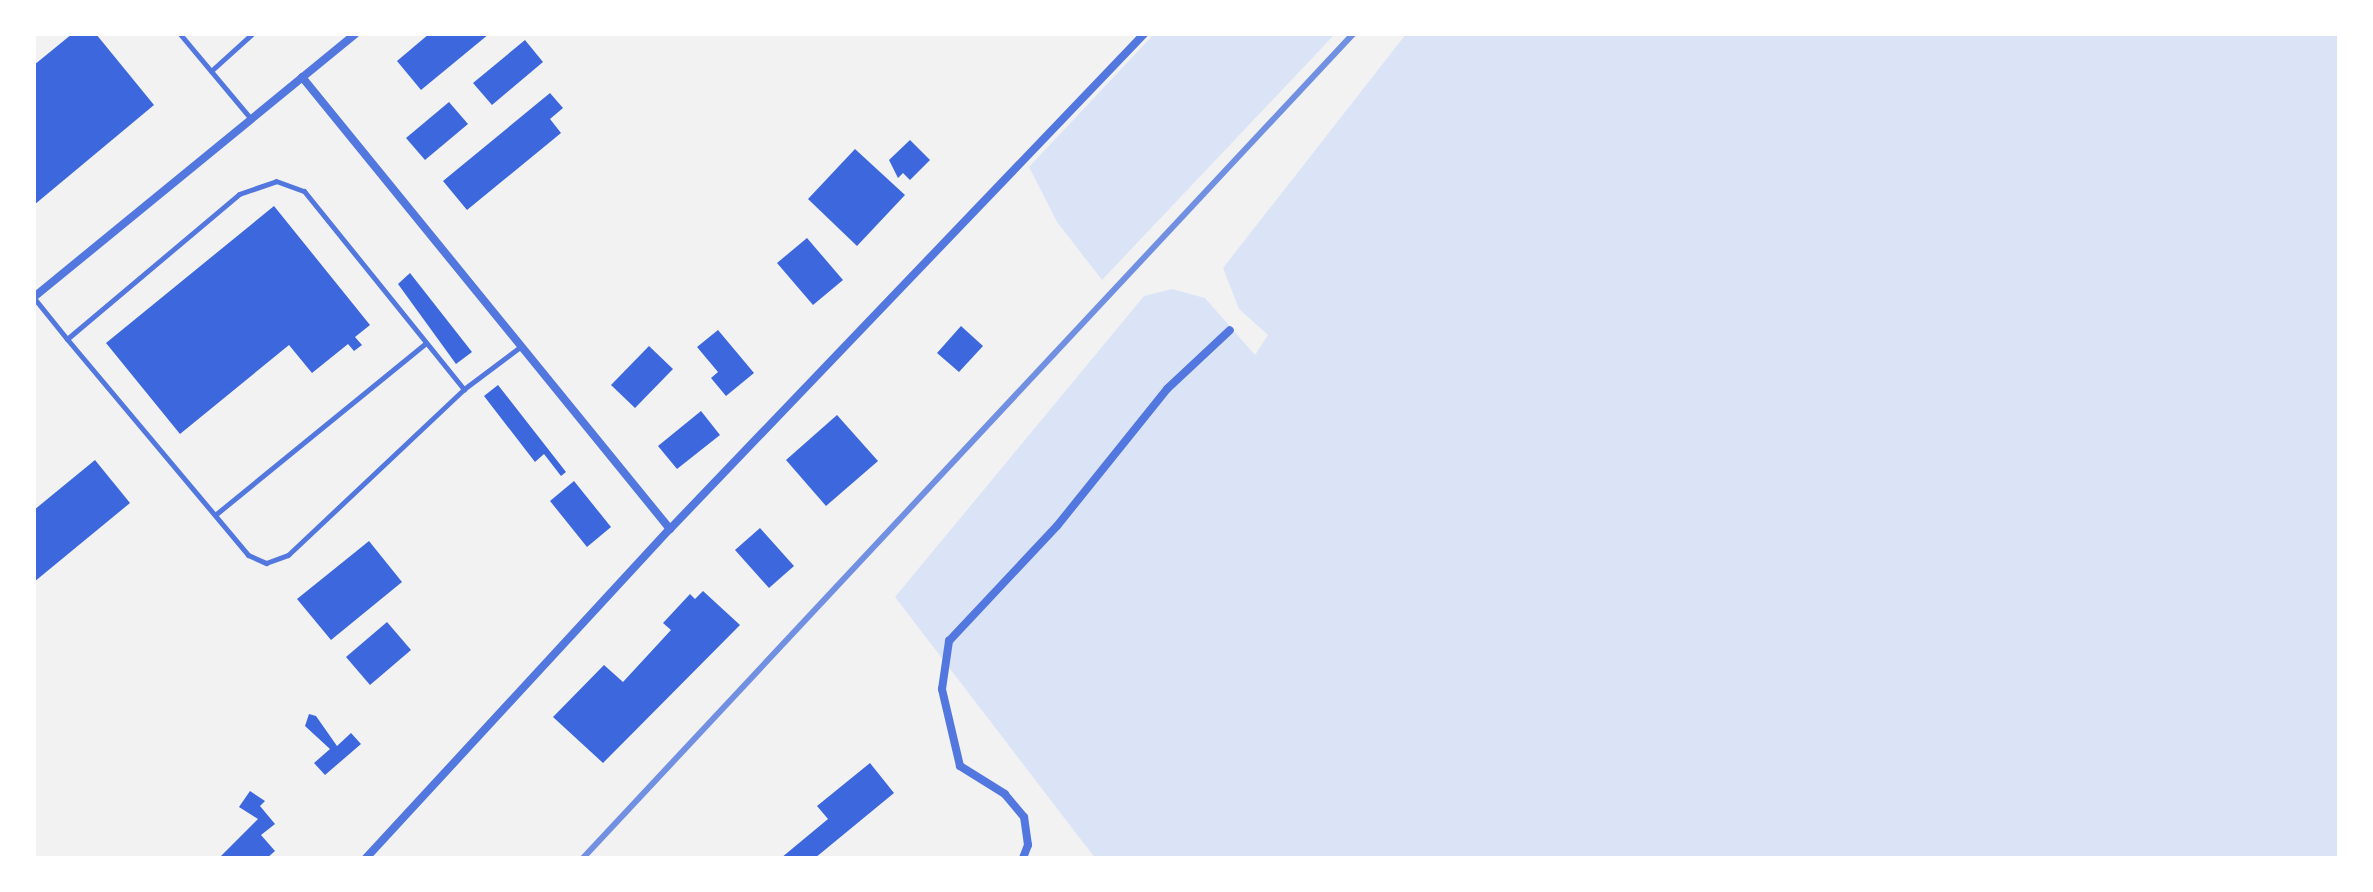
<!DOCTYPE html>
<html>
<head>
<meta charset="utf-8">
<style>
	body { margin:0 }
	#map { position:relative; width:2373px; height:892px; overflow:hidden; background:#f2f2f2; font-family:Manrope,sans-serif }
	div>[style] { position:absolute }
	.green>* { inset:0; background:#dbe4f7 }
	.building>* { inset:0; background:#3d67dc }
	.service>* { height:5px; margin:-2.5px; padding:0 2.5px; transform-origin:2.5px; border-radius:2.5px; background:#5277de }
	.minor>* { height:8px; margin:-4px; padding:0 4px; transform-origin:4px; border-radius:4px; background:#5277de }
	.rail>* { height:6px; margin:-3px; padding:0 3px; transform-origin:3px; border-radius:3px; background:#7290e2 }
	span { translate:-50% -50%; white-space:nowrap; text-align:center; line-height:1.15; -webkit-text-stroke:7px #fff; paint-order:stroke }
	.frame { position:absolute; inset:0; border:36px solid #fff; pointer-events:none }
</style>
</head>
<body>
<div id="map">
	<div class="green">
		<div style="clip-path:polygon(1154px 34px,1335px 34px,1102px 280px,1057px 222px,1029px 167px)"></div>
		<div style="clip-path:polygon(1406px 34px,2339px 34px,2339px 858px,1095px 858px,895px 597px,1144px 296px,1172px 289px,1205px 298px,1255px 355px,1268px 335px,1239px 309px,1223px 268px)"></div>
	</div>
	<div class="building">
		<div style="clip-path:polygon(72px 34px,96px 34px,154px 105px,34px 205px,34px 65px)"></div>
		<div style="clip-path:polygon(429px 34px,489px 34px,421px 90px,397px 61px)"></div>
		<div style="clip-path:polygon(525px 40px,543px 62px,492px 105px,473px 83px)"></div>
		<div style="clip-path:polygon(550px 93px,563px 108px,550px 119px,561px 133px,467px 210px,443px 181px)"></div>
		<div style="clip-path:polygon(449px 102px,468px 124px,425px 160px,406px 138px)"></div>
		<div style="clip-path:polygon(910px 140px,930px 160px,910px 180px,903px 173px,898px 178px,889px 160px)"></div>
		<div style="clip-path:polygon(855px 149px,905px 195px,857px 246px,808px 199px)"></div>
		<div style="clip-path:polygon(274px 206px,370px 325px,355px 337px,362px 345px,354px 351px,348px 344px,312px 373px,289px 345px,180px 434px,106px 343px)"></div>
		<div style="clip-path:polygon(807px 238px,843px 280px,813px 305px,777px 263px)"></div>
		<div style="clip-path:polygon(410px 273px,472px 352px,456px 364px,398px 284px)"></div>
		<div style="clip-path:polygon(961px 326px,983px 346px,959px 372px,937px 353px)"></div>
		<div style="clip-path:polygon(718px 330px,754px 373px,726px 396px,711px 378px,718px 372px,697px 347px)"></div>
		<div style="clip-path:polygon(649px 346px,673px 369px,635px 408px,611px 385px)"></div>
		<div style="clip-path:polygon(498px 385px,566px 472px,561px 476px,544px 454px,535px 462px,484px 396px)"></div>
		<div style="clip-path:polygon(701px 411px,720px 435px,677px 469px,658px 446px)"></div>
		<div style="clip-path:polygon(837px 415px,878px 461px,826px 506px,786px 460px)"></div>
		<div style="clip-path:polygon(95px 460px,130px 503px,34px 582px,34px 510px)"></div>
		<div style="clip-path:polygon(574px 481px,611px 527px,587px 547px,550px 501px)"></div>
		<div style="clip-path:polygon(760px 528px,794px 566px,769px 588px,735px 550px)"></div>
		<div style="clip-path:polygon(369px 541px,402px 582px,331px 640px,297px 599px)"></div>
		<div style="clip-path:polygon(703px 591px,740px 625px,603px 763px,553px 717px,604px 665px,623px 682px,671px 630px,663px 623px,690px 594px,695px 599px)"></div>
		<div style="clip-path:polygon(387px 622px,411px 650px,370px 685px,346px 657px)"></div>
		<div style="clip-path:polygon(309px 714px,316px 716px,337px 746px,351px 733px,361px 744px,325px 775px,314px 763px,330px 749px,305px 726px)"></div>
		<div style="clip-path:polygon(870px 763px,894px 793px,815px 858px,781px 858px,828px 819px,817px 806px)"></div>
		<div style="clip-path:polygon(250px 791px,265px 801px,260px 806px,275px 824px,261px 835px,275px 851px,267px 858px,219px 858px,258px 819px,239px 807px)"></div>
	</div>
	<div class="service">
		<div style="left:180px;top:34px;width:111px;rotate:50.1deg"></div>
		<div style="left:211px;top:71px;width:55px;rotate:-42.1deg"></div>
		<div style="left:34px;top:298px;width:53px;rotate:51.2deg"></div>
		<div style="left:67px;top:339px;width:225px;rotate:-40.1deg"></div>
		<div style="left:239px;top:194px;width:39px;rotate:-19deg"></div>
		<div style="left:276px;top:181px;width:30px;rotate:20deg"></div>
		<div style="left:304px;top:191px;width:255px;rotate:51.1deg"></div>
		<div style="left:464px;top:389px;width:70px;rotate:-36.9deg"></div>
		<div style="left:67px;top:339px;width:282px;rotate:50deg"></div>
		<div style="left:248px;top:555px;width:20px;rotate:24deg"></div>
		<div style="left:266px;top:563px;width:23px;rotate:-20deg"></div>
		<div style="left:288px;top:555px;width:242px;rotate:-43.3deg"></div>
		<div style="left:215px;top:515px;width:271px;rotate:-39.2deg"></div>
	</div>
	<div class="minor">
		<div style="left:302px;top:77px;width:583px;rotate:50.85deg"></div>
		<div style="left:34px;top:297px;width:415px;rotate:-39.3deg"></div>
		<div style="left:366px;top:858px;width:448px;rotate:-47.3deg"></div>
		<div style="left:670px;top:529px;width:685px;rotate:-46.24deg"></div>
		<div style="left:1023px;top:858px;width:14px;rotate:-69deg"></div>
		<div style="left:1028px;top:845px;width:28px;rotate:-98deg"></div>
		<div style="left:1024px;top:817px;width:30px;rotate:-130deg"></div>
		<div style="left:1005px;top:794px;width:53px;rotate:-148.1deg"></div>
		<div style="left:960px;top:766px;width:79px;rotate:-103.2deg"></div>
		<div style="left:942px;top:689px;width:49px;rotate:-81.7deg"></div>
		<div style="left:949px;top:641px;width:158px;rotate:-46.8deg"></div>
		<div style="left:1057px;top:526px;width:176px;rotate:-51.2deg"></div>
		<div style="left:1167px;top:389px;width:86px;rotate:-43.1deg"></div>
	</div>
	<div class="rail">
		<div style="left:583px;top:858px;width:1128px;rotate:-46.94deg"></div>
	</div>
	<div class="frame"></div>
</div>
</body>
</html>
